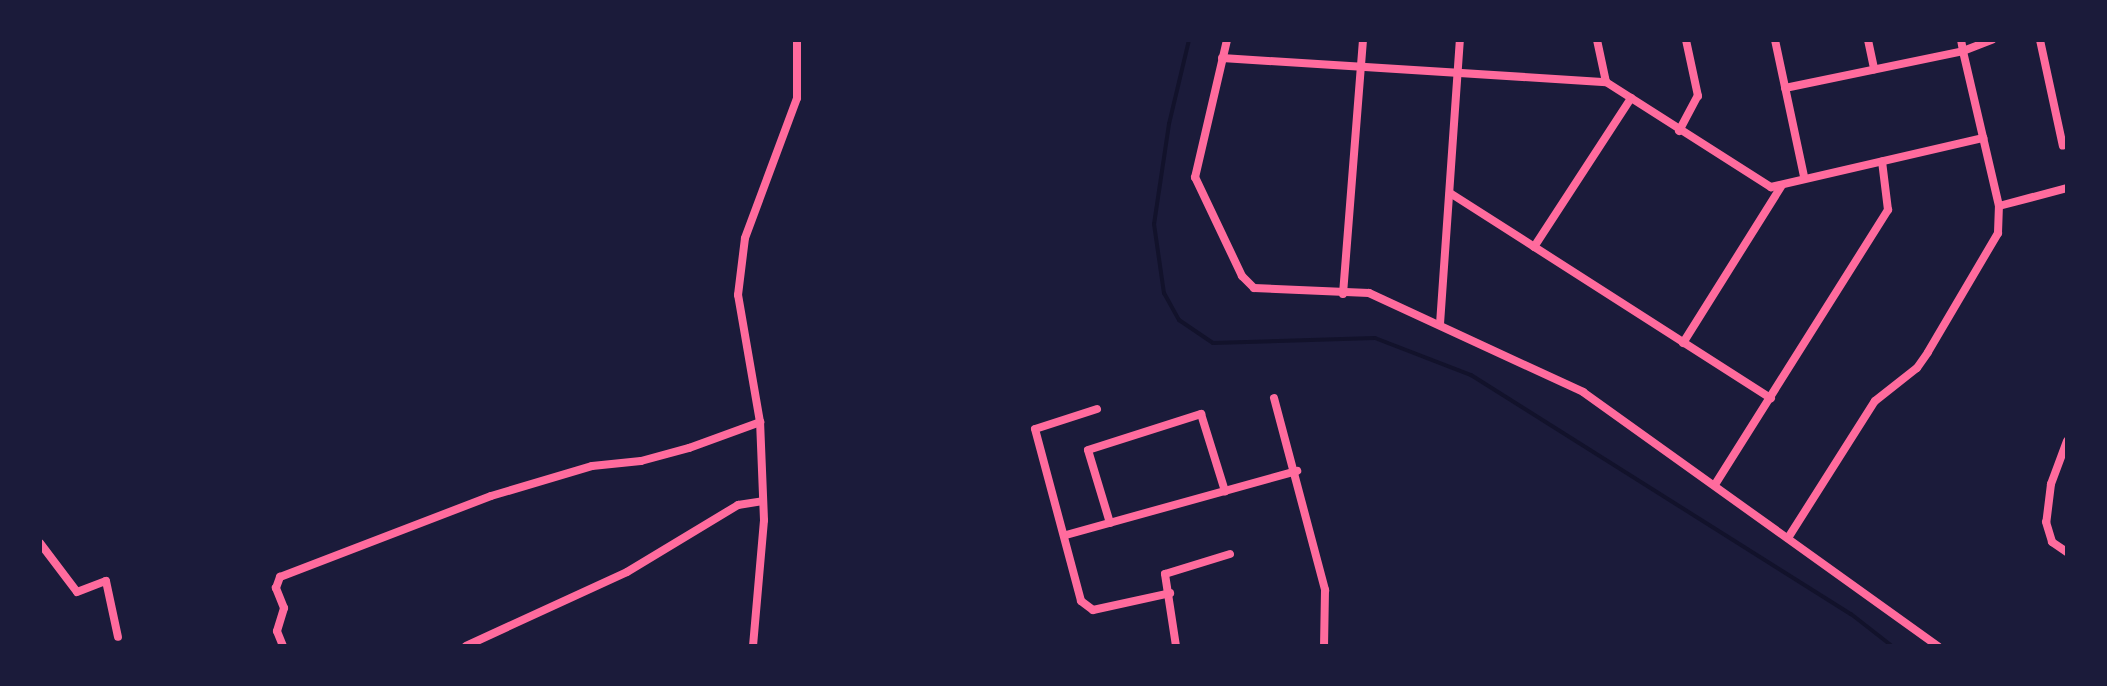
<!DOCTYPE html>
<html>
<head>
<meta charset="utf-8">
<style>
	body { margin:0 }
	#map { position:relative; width:2107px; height:686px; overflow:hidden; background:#1b1b3a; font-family:Cabin,sans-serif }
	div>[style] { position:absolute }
	.stream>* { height:4px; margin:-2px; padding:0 2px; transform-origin:2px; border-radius:2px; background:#12122b }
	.minor>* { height:8px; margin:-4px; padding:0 4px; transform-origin:4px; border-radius:4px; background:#ff6b9d }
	span { translate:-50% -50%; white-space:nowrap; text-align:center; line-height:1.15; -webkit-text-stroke:6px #1b1b3a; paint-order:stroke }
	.frame { position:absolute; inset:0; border:42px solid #1b1b3a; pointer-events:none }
</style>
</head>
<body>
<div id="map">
	<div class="stream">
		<div style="left:1189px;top:40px;width:86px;rotate:103.4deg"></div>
		<div style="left:1169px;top:124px;width:101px;rotate:98.5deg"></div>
		<div style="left:1154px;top:224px;width:70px;rotate:81.8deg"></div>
		<div style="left:1164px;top:293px;width:31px;rotate:61deg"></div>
		<div style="left:1179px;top:320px;width:41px;rotate:34.1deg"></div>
		<div style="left:1213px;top:343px;width:162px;rotate:-1.8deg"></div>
		<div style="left:1375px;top:338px;width:103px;rotate:21.1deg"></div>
		<div style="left:1471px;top:375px;width:449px;rotate:32.2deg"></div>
		<div style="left:1851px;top:614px;width:52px;rotate:38deg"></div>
	</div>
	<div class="minor">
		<div style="left:1227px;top:40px;width:141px;rotate:103.1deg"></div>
		<div style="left:1195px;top:177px;width:110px;rotate:64.6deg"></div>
		<div style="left:1242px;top:276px;width:17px;rotate:45deg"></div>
		<div style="left:1254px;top:288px;width:115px;rotate:2.5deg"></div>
		<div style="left:1369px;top:293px;width:236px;rotate:24.8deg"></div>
		<div style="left:1583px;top:392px;width:437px;rotate:35.6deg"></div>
		<div style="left:1775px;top:40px;width:140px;rotate:78deg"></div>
		<div style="left:1868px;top:40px;width:30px;rotate:78deg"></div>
		<div style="left:2040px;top:40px;width:108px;rotate:77.8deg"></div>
		<div style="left:1222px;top:58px;width:385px;rotate:3.6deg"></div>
		<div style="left:1606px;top:82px;width:43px;rotate:-102.1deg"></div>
		<div style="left:1606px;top:82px;width:196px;rotate:32.5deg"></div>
		<div style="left:1771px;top:187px;width:218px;rotate:-13deg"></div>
		<div style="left:1785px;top:88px;width:182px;rotate:-11.7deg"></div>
		<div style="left:1963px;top:51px;width:11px;rotate:-100deg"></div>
		<div style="left:1679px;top:131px;width:40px;rotate:-62deg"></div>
		<div style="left:1698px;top:96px;width:57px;rotate:-102.1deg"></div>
		<div style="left:1450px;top:193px;width:381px;rotate:32.6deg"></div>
		<div style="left:1999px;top:206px;width:70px;rotate:-14.8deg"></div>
		<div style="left:1534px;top:247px;width:178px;rotate:-56.9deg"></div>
		<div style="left:1343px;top:294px;width:255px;rotate:-85.5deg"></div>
		<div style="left:1440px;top:324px;width:285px;rotate:-86deg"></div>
		<div style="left:1683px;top:343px;width:186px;rotate:-57.9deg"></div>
		<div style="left:1274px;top:398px;width:199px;rotate:75.1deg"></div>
		<div style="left:1325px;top:590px;width:56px;rotate:91deg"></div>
		<div style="left:1097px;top:409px;width:65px;rotate:162.1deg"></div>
		<div style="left:1035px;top:429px;width:178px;rotate:75deg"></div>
		<div style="left:1081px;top:601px;width:15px;rotate:37deg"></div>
		<div style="left:1093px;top:610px;width:79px;rotate:-12.4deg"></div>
		<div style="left:2067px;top:441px;width:46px;rotate:110.4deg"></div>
		<div style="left:2051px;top:484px;width:38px;rotate:97deg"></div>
		<div style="left:2046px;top:522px;width:21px;rotate:73deg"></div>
		<div style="left:2052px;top:542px;width:18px;rotate:34deg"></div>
		<div style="left:1716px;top:483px;width:323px;rotate:-57.8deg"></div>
		<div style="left:1888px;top:210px;width:49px;rotate:-97deg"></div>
		<div style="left:1110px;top:523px;width:76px;rotate:-106.8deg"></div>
		<div style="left:1088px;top:450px;width:119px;rotate:-17.7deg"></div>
		<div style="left:1201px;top:414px;width:81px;rotate:72.7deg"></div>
		<div style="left:1066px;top:535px;width:240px;rotate:-15.5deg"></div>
		<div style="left:1788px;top:538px;width:162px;rotate:-57.6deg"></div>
		<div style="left:1875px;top:401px;width:53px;rotate:-38.2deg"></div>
		<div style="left:1917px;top:368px;width:19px;rotate:-55deg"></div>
		<div style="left:1928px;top:352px;width:138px;rotate:-59.5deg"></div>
		<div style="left:1998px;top:233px;width:27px;rotate:-88deg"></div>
		<div style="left:1999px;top:206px;width:159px;rotate:-103.1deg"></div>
		<div style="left:1963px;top:51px;width:31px;rotate:-21deg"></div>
		<div style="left:40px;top:543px;width:61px;rotate:52.9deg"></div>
		<div style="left:77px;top:592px;width:31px;rotate:-21deg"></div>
		<div style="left:106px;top:581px;width:57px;rotate:77.9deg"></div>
		<div style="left:283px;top:646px;width:16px;rotate:-112deg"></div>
		<div style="left:277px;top:631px;width:24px;rotate:-73deg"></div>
		<div style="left:284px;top:608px;width:22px;rotate:-112deg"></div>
		<div style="left:276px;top:588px;width:12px;rotate:-70deg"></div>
		<div style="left:280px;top:577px;width:226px;rotate:-21deg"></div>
		<div style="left:491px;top:496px;width:105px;rotate:-16.5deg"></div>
		<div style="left:592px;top:466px;width:49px;rotate:-5.8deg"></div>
		<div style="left:641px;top:461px;width:50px;rotate:-15.2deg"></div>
		<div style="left:689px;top:448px;width:76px;rotate:-20.1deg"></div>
		<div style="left:466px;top:646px;width:177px;rotate:-24.7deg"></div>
		<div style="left:627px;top:572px;width:130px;rotate:-31.1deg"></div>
		<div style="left:738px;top:505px;width:25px;rotate:-9deg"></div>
		<div style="left:753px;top:646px;width:126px;rotate:-85deg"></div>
		<div style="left:764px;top:520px;width:98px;rotate:-92.3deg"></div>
		<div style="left:760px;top:422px;width:129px;rotate:-99.8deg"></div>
		<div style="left:738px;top:295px;width:57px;rotate:-83deg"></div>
		<div style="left:745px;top:238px;width:149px;rotate:-69.6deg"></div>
		<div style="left:797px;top:98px;width:58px;rotate:-90deg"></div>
		<div style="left:1176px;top:646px;width:73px;rotate:-98.7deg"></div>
		<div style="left:1165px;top:574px;width:68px;rotate:-17.1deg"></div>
	</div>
	<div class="frame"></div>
</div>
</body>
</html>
